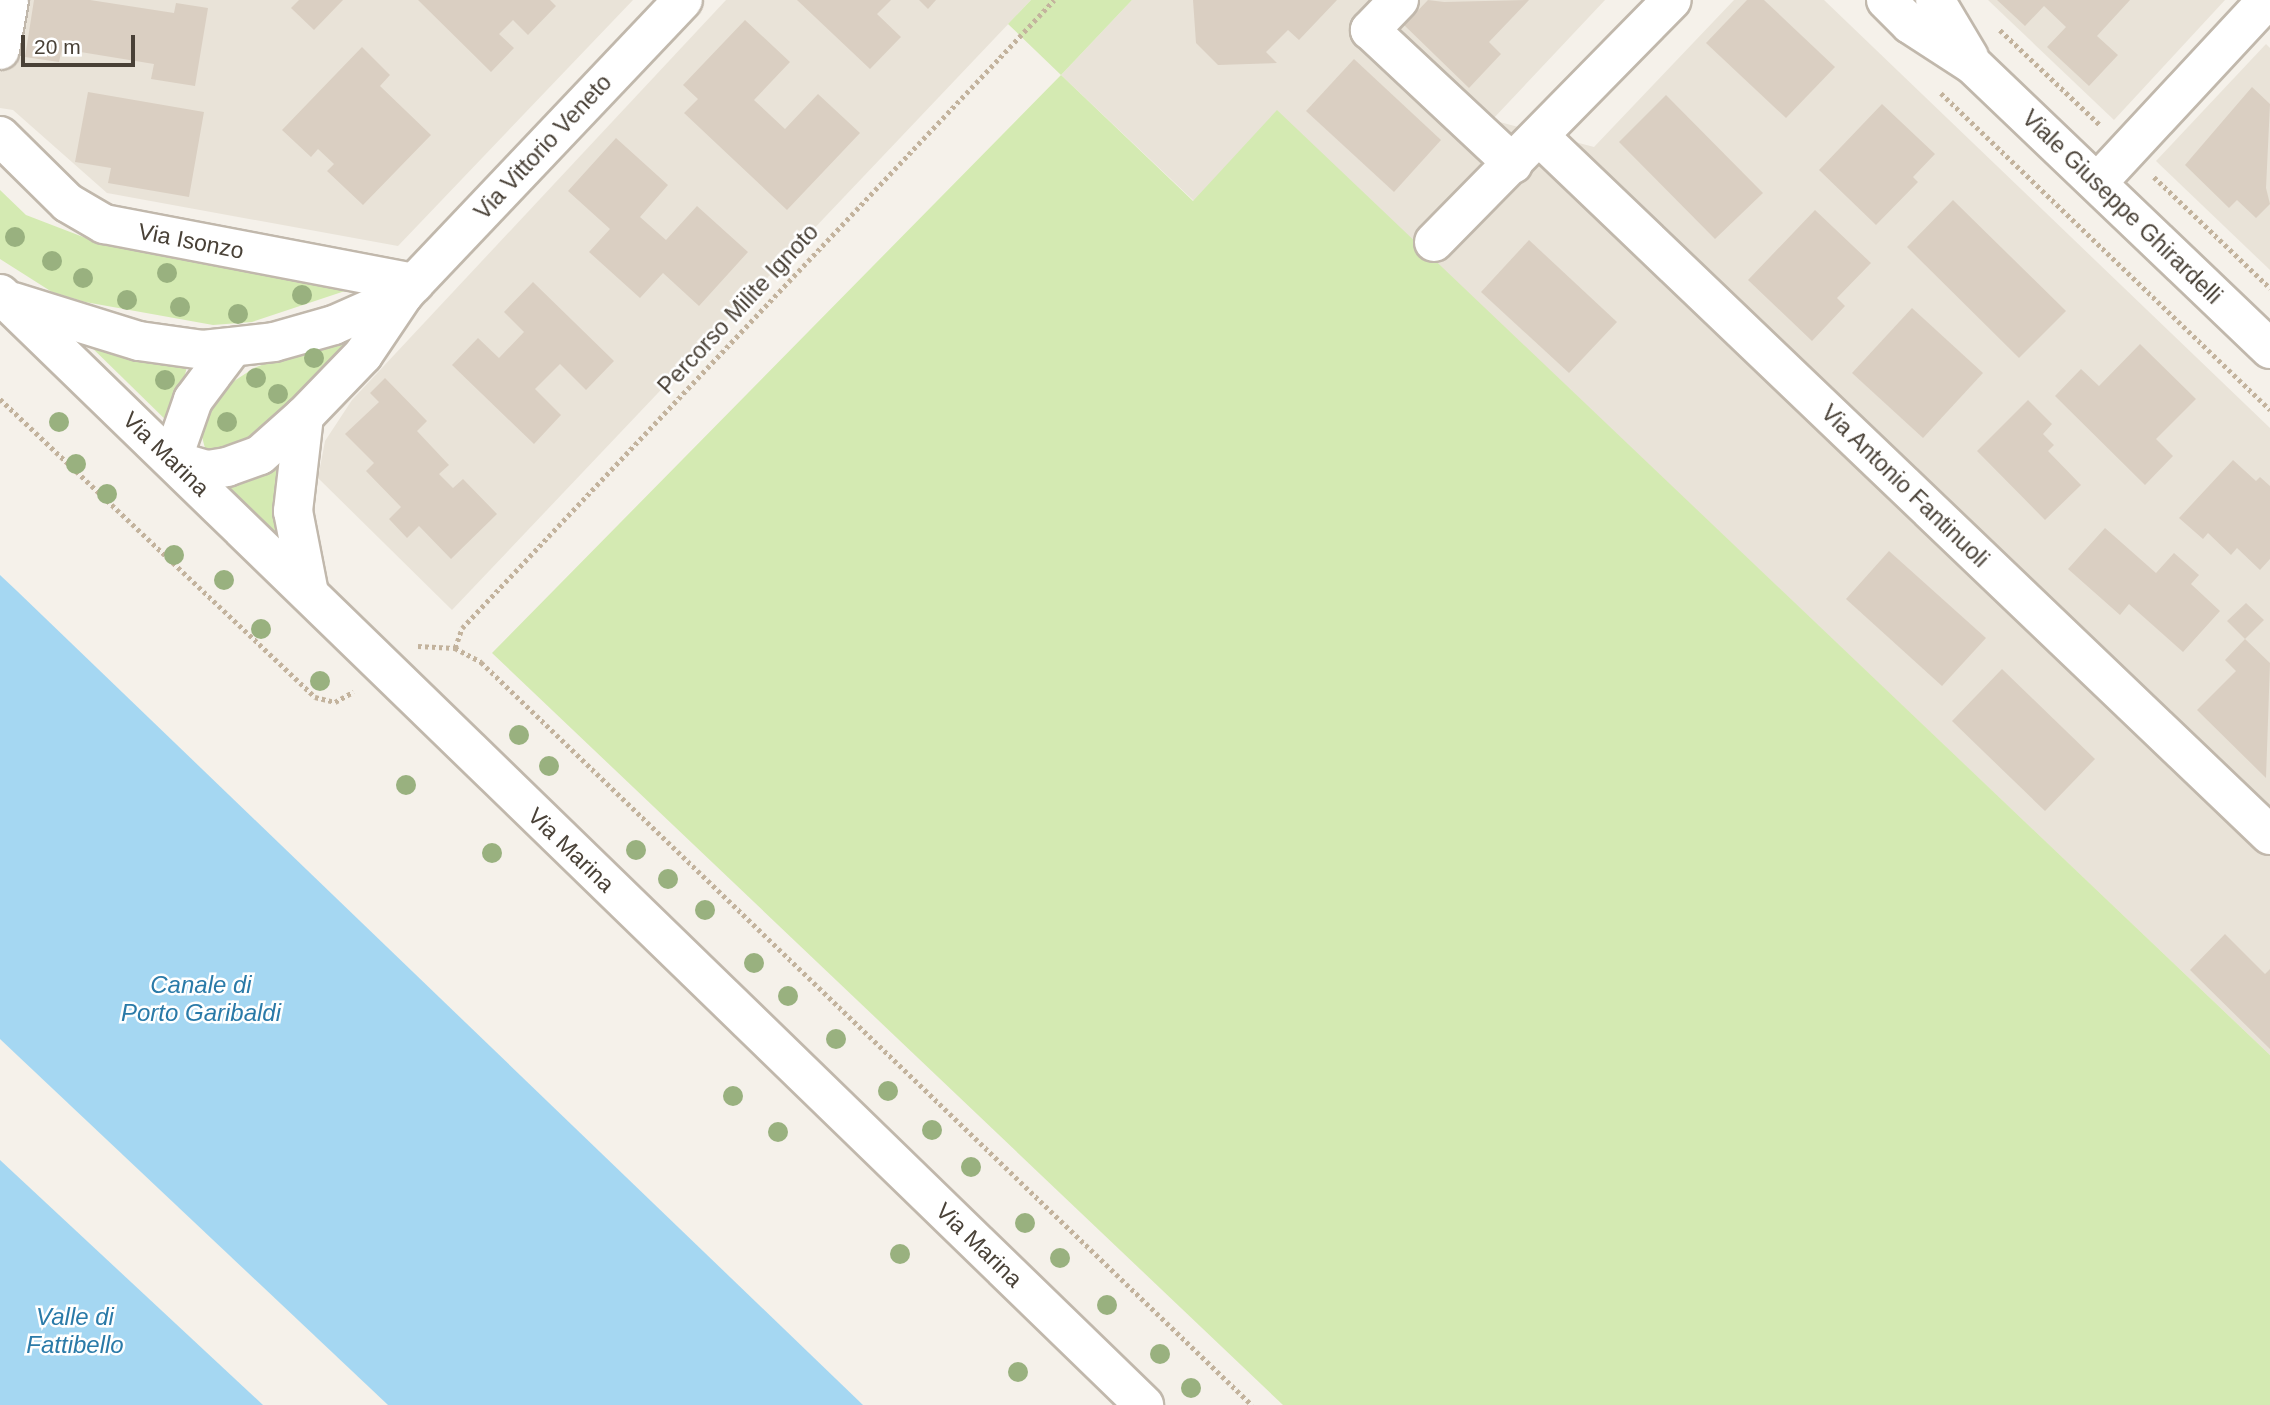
<!DOCTYPE html>
<html>
<head>
<meta charset="utf-8">
<style>
	body { margin:0 }
	#map { position:relative; width:2270px; height:1405px; overflow:hidden; background:#f5f1ea; font-family:Arial,sans-serif }
	div>[style] { position:absolute }
	.residential>* { inset:0; background:#e9e3d8 }
	.green>* { inset:0; background:#d4eab2 }
	.water>* { inset:0; background:#a5d7f2 }
	.building>* { inset:0; background:#dacfc2 }
	.path>* { height:4.5px; margin-top:-2.25px; transform-origin:0; background:repeating-linear-gradient(90deg,#c3b39d 0 3.5px,transparent 0 7px) }
	.roads { filter:drop-shadow(2px 0 #c1b8ac) drop-shadow(-2px 0 #c1b8ac) drop-shadow(0 2px #c1b8ac) drop-shadow(0 -2px #c1b8ac) }
	.minor>* { height:38px; margin:-19px; padding:0 19px; transform-origin:19px; border-radius:19px; background:#fff }
	.trees>* { width:20px; height:20px; margin:-10px; border-radius:50%; background:#99b17f }
	span { translate:-50% -50%; white-space:nowrap; text-align:center; line-height:1.15; -webkit-text-stroke:5px #fff; paint-order:stroke }
	.street-label { font-size:23px; color:#494137 }
	.water-label { font-size:24px; color:#2a7aa8; font-style:italic }
	.scale { position:absolute; left:21px; top:35px; width:114px; height:32px; box-sizing:border-box; border:4px solid #494137; border-top:0; padding-left:9px; font-size:21px; line-height:24px; white-space:nowrap; color:#494137; -webkit-text-stroke:5px #fff; paint-order:stroke }
</style>
</head>
<body>
<div id="map">
	<div class="residential">
		<div style="clip-path:polygon(0 0,633px 0,398px 246px,107px 193px,13px 110px,0 108px)"></div>
		<div style="clip-path:polygon(726px 0,1031px 0,452px 610px,318px 478px,325px 441px,352px 400px)"></div>
		<div style="clip-path:polygon(1132px 0,1605px 0,1492px 120px,1594px 147px,1734px 0,1824px 0,2270px 428px,2270px 1055px,1277px 111px,1194px 201px,1061px 75px)"></div>
		<div style="clip-path:polygon(1988px 0,2225px 0,2114px 120px)"></div>
		<div style="clip-path:polygon(2266px 44px,2270px 48px,2270px 270px,2156px 161px)"></div>
	</div>
	<div class="green">
		<div style="clip-path:polygon(1031px 0,1132px 0,1061px 75px,1193px 201px,1277px 110px,2270px 1055px,2270px 1405px,1283px 1405px,492px 653px,1061px 75px,1008px 24px)"></div>
		<div style="clip-path:polygon(0 190px,26px 215px,104px 245px,354px 288px,252px 322px,213px 325px,85px 302px,52px 292px,0 259px)"></div>
		<div style="clip-path:polygon(369px 322px,273px 426px,246px 444px,207px 456px,200px 429px,208px 409px,225px 387px,254px 368px)"></div>
		<div style="clip-path:polygon(81px 337px,188px 362px,173px 427px)"></div>
		<div style="clip-path:polygon(284px 451px,284px 541px,224px 482px)"></div>
	</div>
	<div class="water">
		<div style="clip-path:polygon(0 575px,17px 591px,863px 1405px,388px 1405px,0 1039px)"></div>
		<div style="clip-path:polygon(0 1160px,263px 1405px,0 1405px)"></div>
	</div>
	<div class="building">
		<div style="clip-path:polygon(34px 0,90px 0,174px 13px,176px 3px,208px 8px,195px 86px,151px 79px,154px 64px,62px 49px,59px 62px,25px 57px)"></div>
		<div style="clip-path:polygon(299px 0,343px 0,314px 30px,291px 8px)"></div>
		<div style="clip-path:polygon(418px 0,550px 0,556px 6px,528px 35px,513px 20px,499px 34px,514px 48px,491px 72px)"></div>
		<div style="clip-path:polygon(797px 0,891px 0,877px 14px,901px 37px,870px 69px)"></div>
		<div style="clip-path:polygon(919px 0,936px 0,928px 9px)"></div>
		<div style="clip-path:polygon(1193px 0,1337px 0,1299px 40px,1288px 30px,1266px 52px,1277px 63px,1218px 65px,1196px 43px)"></div>
		<div style="clip-path:polygon(1428px 0,1444px 2px,1529px 0,1489px 42px,1501px 54px,1469px 88px,1404px 25px)"></div>
		<div style="clip-path:polygon(1747px 0,1764px 0,1835px 67px,1786px 118px,1706px 43px)"></div>
		<div style="clip-path:polygon(1997px 0,2130px 0,2097px 36px,2118px 55px,2089px 86px,2047px 47px,2066px 27px,2044px 6px,2025px 26px)"></div>
		<div style="clip-path:polygon(745px 20px,790px 62px,754px 100px,785px 129px,818px 94px,860px 133px,787px 210px,684px 113px,698px 99px,683px 85px)"></div>
		<div style="clip-path:polygon(362px 47px,390px 75px,380px 86px,431px 135px,363px 205px,327px 171px,334px 164px,318px 149px,311px 157px,282px 130px)"></div>
		<div style="clip-path:polygon(1354px 59px,1441px 140px,1394px 192px,1306px 111px)"></div>
		<div style="clip-path:polygon(2252px 87px,2270px 104px,2266px 188px,2270px 204px,2256px 218px,2237px 200px,2229px 208px,2185px 165px)"></div>
		<div style="clip-path:polygon(88px 92px,204px 112px,189px 197px,108px 183px,111px 168px,75px 162px)"></div>
		<div style="clip-path:polygon(1666px 95px,1763px 193px,1715px 239px,1619px 142px)"></div>
		<div style="clip-path:polygon(1882px 104px,1935px 154px,1913px 177px,1918px 182px,1876px 225px,1819px 170px)"></div>
		<div style="clip-path:polygon(616px 138px,668px 185px,640px 217px,666px 240px,697px 206px,748px 252px,699px 306px,663px 273px,640px 298px,589px 252px,610px 229px,568px 191px)"></div>
		<div style="clip-path:polygon(1953px 200px,2066px 311px,2019px 358px,1907px 247px)"></div>
		<div style="clip-path:polygon(1815px 210px,1871px 263px,1837px 298px,1845px 306px,1812px 341px,1748px 280px)"></div>
		<div style="clip-path:polygon(1529px 240px,1617px 322px,1569px 373px,1481px 292px)"></div>
		<div style="clip-path:polygon(533px 282px,614px 361px,586px 390px,560px 364px,535px 389px,561px 415px,534px 444px,452px 365px,478px 338px,499px 358px,524px 332px,504px 312px)"></div>
		<div style="clip-path:polygon(1912px 308px,1983px 373px,1923px 438px,1852px 373px)"></div>
		<div style="clip-path:polygon(2140px 344px,2196px 399px,2156px 439px,2173px 456px,2145px 485px,2055px 396px,2081px 369px,2099px 386px)"></div>
		<div style="clip-path:polygon(385px 378px,427px 421px,417px 431px,449px 465px,439px 474px,453px 488px,463px 479px,497px 514px,451px 559px,419px 526px,407px 538px,389px 519px,401px 507px,366px 471px,374px 463px,345px 434px,379px 402px,370px 393px)"></div>
		<div style="clip-path:polygon(2028px 400px,2052px 424px,2043px 434px,2054px 445px,2048px 451px,2081px 485px,2045px 520px,1977px 451px)"></div>
		<div style="clip-path:polygon(2233px 460px,2256px 481px,2260px 477px,2270px 486px,2270px 559px,2260px 570px,2237px 548px,2231px 555px,2208px 533px,2203px 539px,2179px 518px)"></div>
		<div style="clip-path:polygon(2105px 528px,2156px 573px,2174px 553px,2199px 575px,2191px 584px,2220px 611px,2183px 652px,2129px 604px,2120px 615px,2068px 569px)"></div>
		<div style="clip-path:polygon(1889px 551px,1986px 638px,1942px 686px,1846px 599px)"></div>
		<div style="clip-path:polygon(2246px 603px,2264px 620px,2245px 639px,2270px 663px,2266px 778px,2197px 710px,2236px 671px,2225px 660px,2245px 639px,2227px 621px)"></div>
		<div style="clip-path:polygon(2002px 669px,2095px 759px,2045px 811px,1952px 721px)"></div>
		<div style="clip-path:polygon(2225px 934px,2265px 974px,2270px 969px,2270px 1049px,2190px 970px)"></div>
	</div>
	<div class="path">
		<div style="left:2000px;top:30px;width:138px;rotate:43.5deg"></div>
		<div style="left:1941px;top:93px;width:457px;rotate:43.9deg"></div>
		<div style="left:2154px;top:177px;width:161px;rotate:43.7deg"></div>
		<div style="left:0;top:399px;width:434px;rotate:43.4deg"></div>
		<div style="left:315px;top:697px;width:21px;rotate:14deg"></div>
		<div style="left:335px;top:702px;width:21px;rotate:-29deg"></div>
		<div style="left:418px;top:646px;width:37px;rotate:3deg"></div>
		<div style="left:455px;top:648px;width:30px;rotate:28deg"></div>
		<div style="left:481px;top:662px;width:1071px;rotate:43.94deg"></div>
		<div style="left:455px;top:648px;width:21px;rotate:-71deg"></div>
		<div style="left:462px;top:628px;width:863px;rotate:-46.69deg"></div>
	</div>
	<div class="roads">
		<div class="minor">
			<div style="left:1399px;top:0;width:42px;rotate:134deg"></div>
			<div style="left:1370px;top:30px;width:196px;rotate:43.1deg"></div>
			<div style="left:1886px;top:0;width:34px;rotate:45deg"></div>
			<div style="left:1910px;top:24px;width:75px;rotate:33.1deg"></div>
			<div style="left:1973px;top:65px;width:411px;rotate:43.7deg"></div>
			<div style="left:1935px;top:0;width:66px;rotate:59.2deg"></div>
			<div style="left:0;top:50px;width:51px;rotate:-79.8deg"></div>
			<div style="left:0;top:136px;width:95px;rotate:44.6deg"></div>
			<div style="left:68px;top:203px;width:42px;rotate:30.3deg"></div>
			<div style="left:104px;top:224px;width:316px;rotate:10.8deg"></div>
			<div style="left:1540px;top:137px;width:1010px;rotate:43.72deg"></div>
			<div style="left:2098px;top:182px;width:248px;rotate:-47.1deg"></div>
			<div style="left:1434px;top:242px;width:339px;rotate:-45.5deg"></div>
			<div style="left:0;top:294px;width:1595px;rotate:44.16deg"></div>
			<div style="left:13px;top:302px;width:132px;rotate:17.2deg"></div>
			<div style="left:139px;top:341px;width:65px;rotate:8deg"></div>
			<div style="left:203px;top:350px;width:71px;rotate:-6.4deg"></div>
			<div style="left:274px;top:342px;width:62px;rotate:-15.8deg"></div>
			<div style="left:334px;top:325px;width:77px;rotate:-23.9deg"></div>
			<div style="left:304px;top:416px;width:96px;rotate:96.6deg"></div>
			<div style="left:293px;top:511px;width:84px;rotate:79deg"></div>
			<div style="left:172px;top:460px;width:37px;rotate:16deg"></div>
			<div style="left:208px;top:470px;width:19px;rotate:-9deg"></div>
			<div style="left:227px;top:467px;width:35px;rotate:-20deg"></div>
			<div style="left:260px;top:455px;width:59px;rotate:-41.6deg"></div>
			<div style="left:304px;top:416px;width:85px;rotate:-46deg"></div>
			<div style="left:363px;top:355px;width:73px;rotate:-56.1deg"></div>
			<div style="left:404px;top:294px;width:405px;rotate:-46.5deg"></div>
			<div style="left:172px;top:460px;width:64px;rotate:-70.7deg"></div>
			<div style="left:193px;top:400px;width:65px;rotate:-53.1deg"></div>
		</div>
	</div>
	<div class="trees">
		<div style="left:15px;top:237px"></div>
		<div style="left:52px;top:261px"></div>
		<div style="left:167px;top:273px"></div>
		<div style="left:83px;top:278px"></div>
		<div style="left:302px;top:295px"></div>
		<div style="left:127px;top:300px"></div>
		<div style="left:180px;top:307px"></div>
		<div style="left:238px;top:314px"></div>
		<div style="left:314px;top:358px"></div>
		<div style="left:256px;top:378px"></div>
		<div style="left:165px;top:380px"></div>
		<div style="left:278px;top:394px"></div>
		<div style="left:59px;top:422px"></div>
		<div style="left:227px;top:422px"></div>
		<div style="left:76px;top:464px"></div>
		<div style="left:107px;top:494px"></div>
		<div style="left:174px;top:555px"></div>
		<div style="left:224px;top:580px"></div>
		<div style="left:261px;top:629px"></div>
		<div style="left:320px;top:681px"></div>
		<div style="left:519px;top:735px"></div>
		<div style="left:549px;top:766px"></div>
		<div style="left:406px;top:785px"></div>
		<div style="left:636px;top:850px"></div>
		<div style="left:492px;top:853px"></div>
		<div style="left:668px;top:879px"></div>
		<div style="left:705px;top:910px"></div>
		<div style="left:754px;top:963px"></div>
		<div style="left:788px;top:996px"></div>
		<div style="left:836px;top:1039px"></div>
		<div style="left:888px;top:1091px"></div>
		<div style="left:733px;top:1096px"></div>
		<div style="left:932px;top:1130px"></div>
		<div style="left:778px;top:1132px"></div>
		<div style="left:971px;top:1167px"></div>
		<div style="left:1025px;top:1223px"></div>
		<div style="left:900px;top:1254px"></div>
		<div style="left:1060px;top:1258px"></div>
		<div style="left:1107px;top:1305px"></div>
		<div style="left:1160px;top:1354px"></div>
		<div style="left:1018px;top:1372px"></div>
		<div style="left:1191px;top:1388px"></div>
	</div>
	<div class="street-label">
		<span style="left:543px;top:147px;rotate:-47deg">Via Vittorio Veneto</span>
		<span style="left:2122px;top:207px;rotate:44deg">Viale Giuseppe Ghirardelli</span>
		<span style="left:191px;top:241px;rotate:11deg">Via Isonzo</span>
		<span style="left:738px;top:309px;rotate:-47deg">Percorso Milite Ignoto</span>
		<span style="left:166px;top:454px;rotate:44deg">Via Marina</span>
		<span style="left:1905px;top:486px;rotate:44deg">Via Antonio Fantinuoli</span>
		<span style="left:571px;top:850px;rotate:44deg">Via Marina</span>
		<span style="left:979px;top:1245px;rotate:44deg">Via Marina</span>
	</div>
	<div class="water-label">
		<span style="left:201px;top:999px">Canale di<br>Porto Garibaldi</span>
		<span style="left:75px;top:1331px">Valle di<br>Fattibello</span>
	</div>
	<div class="scale">20 m</div>
</div>
</body>
</html>
